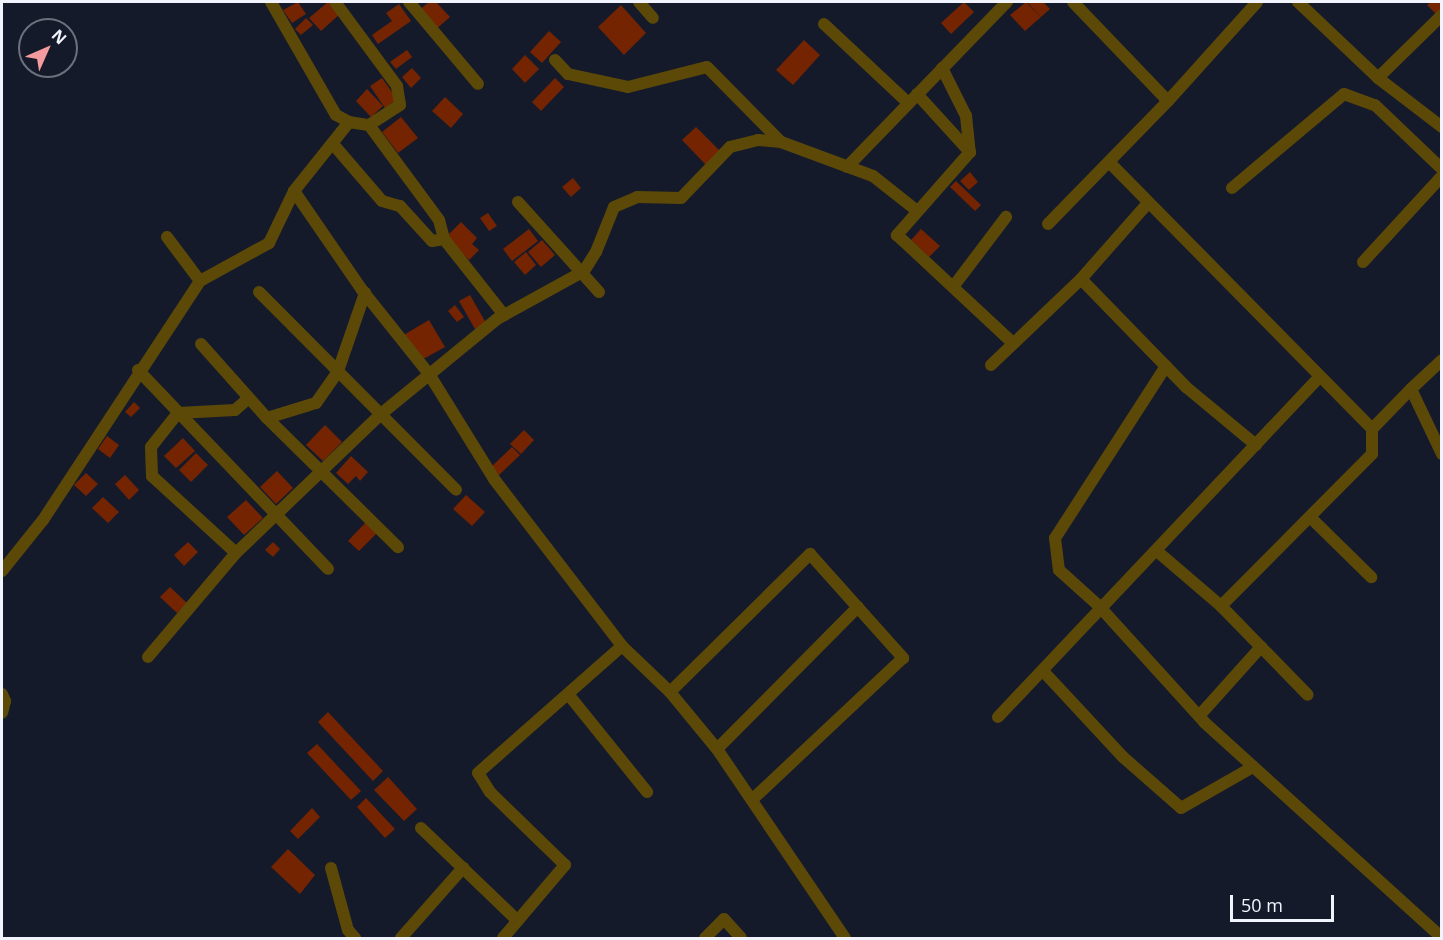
<!DOCTYPE html>
<html>
<head>
<meta charset="utf-8">
<style>
	body { margin:0 }
	#map { position:relative; width:1443px; height:940px; overflow:hidden; background:#151a2a; font-family:"Open Sans",sans-serif }
	div>[style] { position:absolute }
	.building>* { inset:0; background:#742400 }
	.minor>* { height:12px; margin:-6px; padding:0 6px; transform-origin:6px; border-radius:6px; background:#5c4907 }
	span { translate:-50% -50%; white-space:nowrap; text-align:center; line-height:1.15; -webkit-text-stroke:5px #151a2a; paint-order:stroke }
	.frame { position:absolute; inset:0; border:3px solid #f1f4fd; pointer-events:none }
	.north { position:absolute; left:18px; top:18px; width:60px; height:60px; box-sizing:border-box; background:#151a2a; border:2px solid #6d717e; border-radius:50%; rotate:45deg; font-size:16px; font-weight:700; line-height:24px; text-align:center; color:#f1f4fd }
	.north::after { content:''; display:block; margin:auto; width:21px; height:27px; background:#f49b9f; clip-path:polygon(50% 0,100% 100%,50% 72%,0 100%) }
	.scale { position:absolute; left:1230px; top:895px; width:104px; height:27px; box-sizing:border-box; border:3px solid #f1f4fd; border-top:0; padding-left:8px; font-size:18px; line-height:21px; white-space:nowrap; color:#f1f4fd; -webkit-text-stroke:4px #151a2a; paint-order:stroke }
</style>
</head>
<body>
<div id="map">
	<div class="building">
		<div style="clip-path:polygon(298px 2px,306px 14px,292px 23px,283px 10px)"></div>
		<div style="clip-path:polygon(328px 2px,340px 14px,321px 31px,309px 18px)"></div>
		<div style="clip-path:polygon(429px 2px,436px 2px,450px 17px,435px 30px,418px 11px)"></div>
		<div style="clip-path:polygon(964px 2px,974px 12px,951px 34px,941px 23px)"></div>
		<div style="clip-path:polygon(1026px 2px,1041px 17px,1025px 31px,1010px 15px)"></div>
		<div style="clip-path:polygon(1027px 2px,1043px 2px,1050px 9px,1041px 17px)"></div>
		<div style="clip-path:polygon(1431px 2px,1442px 2px,1439px 17px,1427px 5px)"></div>
		<div style="clip-path:polygon(399px 4px,411px 21px,378px 44px,372px 35px,392px 21px,386px 13px)"></div>
		<div style="clip-path:polygon(621px 5px,646px 33px,624px 55px,598px 27px)"></div>
		<div style="clip-path:polygon(306px 18px,313px 25px,301px 35px,295px 29px)"></div>
		<div style="clip-path:polygon(549px 31px,561px 42px,542px 63px,530px 52px)"></div>
		<div style="clip-path:polygon(804px 40px,820px 55px,793px 85px,776px 70px)"></div>
		<div style="clip-path:polygon(407px 50px,412px 57px,396px 69px,390px 62px)"></div>
		<div style="clip-path:polygon(525px 55px,539px 69px,525px 83px,512px 69px)"></div>
		<div style="clip-path:polygon(412px 68px,421px 78px,411px 88px,402px 77px)"></div>
		<div style="clip-path:polygon(382px 78px,397px 99px,385px 108px,370px 86px)"></div>
		<div style="clip-path:polygon(555px 78px,564px 87px,541px 111px,532px 102px)"></div>
		<div style="clip-path:polygon(367px 89px,383px 106px,371px 117px,356px 101px)"></div>
		<div style="clip-path:polygon(445px 97px,463px 114px,451px 128px,432px 111px)"></div>
		<div style="clip-path:polygon(401px 117px,418px 138px,398px 153px,382px 132px)"></div>
		<div style="clip-path:polygon(696px 127px,720px 151px,706px 165px,682px 140px)"></div>
		<div style="clip-path:polygon(970px 172px,978px 182px,969px 190px,960px 181px)"></div>
		<div style="clip-path:polygon(573px 178px,581px 188px,571px 197px,562px 187px)"></div>
		<div style="clip-path:polygon(956px 181px,981px 205px,975px 211px,950px 187px)"></div>
		<div style="clip-path:polygon(488px 213px,497px 226px,489px 231px,480px 218px)"></div>
		<div style="clip-path:polygon(461px 222px,477px 238px,472px 244px,479px 250px,469px 260px,446px 237px)"></div>
		<div style="clip-path:polygon(529px 229px,538px 241px,512px 261px,503px 249px)"></div>
		<div style="clip-path:polygon(921px 229px,940px 246px,929px 257px,911px 240px)"></div>
		<div style="clip-path:polygon(542px 240px,555px 255px,541px 267px,528px 252px)"></div>
		<div style="clip-path:polygon(526px 252px,536px 265px,525px 275px,514px 262px)"></div>
		<div style="clip-path:polygon(470px 295px,486px 323px,475px 329px,459px 301px)"></div>
		<div style="clip-path:polygon(455px 305px,464px 317px,457px 322px,448px 311px)"></div>
		<div style="clip-path:polygon(429px 320px,445px 347px,418px 362px,402px 336px)"></div>
		<div style="clip-path:polygon(134px 402px,140px 408px,131px 417px,125px 412px)"></div>
		<div style="clip-path:polygon(325px 425px,342px 442px,323px 461px,306px 445px)"></div>
		<div style="clip-path:polygon(524px 430px,534px 440px,521px 454px,510px 444px)"></div>
		<div style="clip-path:polygon(107px 436px,119px 445px,110px 458px,98px 449px)"></div>
		<div style="clip-path:polygon(183px 438px,195px 451px,176px 468px,164px 456px)"></div>
		<div style="clip-path:polygon(512px 447px,520px 455px,498px 476px,490px 468px)"></div>
		<div style="clip-path:polygon(196px 453px,208px 465px,191px 482px,179px 470px)"></div>
		<div style="clip-path:polygon(351px 456px,368px 472px,360px 481px,356px 476px,348px 484px,336px 473px)"></div>
		<div style="clip-path:polygon(277px 471px,293px 488px,276px 504px,260px 487px)"></div>
		<div style="clip-path:polygon(86px 473px,98px 484px,86px 496px,74px 485px)"></div>
		<div style="clip-path:polygon(125px 475px,139px 490px,129px 500px,115px 484px)"></div>
		<div style="clip-path:polygon(466px 495px,485px 512px,472px 526px,453px 509px)"></div>
		<div style="clip-path:polygon(103px 497px,119px 512px,108px 523px,92px 508px)"></div>
		<div style="clip-path:polygon(246px 500px,263px 518px,244px 535px,227px 517px)"></div>
		<div style="clip-path:polygon(366px 522px,377px 533px,359px 551px,348px 541px)"></div>
		<div style="clip-path:polygon(188px 542px,198px 552px,184px 566px,174px 555px)"></div>
		<div style="clip-path:polygon(273px 542px,280px 549px,273px 557px,265px 550px)"></div>
		<div style="clip-path:polygon(170px 587px,187px 603px,177px 613px,160px 597px)"></div>
		<div style="clip-path:polygon(328px 712px,383px 771px,373px 781px,318px 722px)"></div>
		<div style="clip-path:polygon(317px 744px,361px 791px,351px 800px,307px 753px)"></div>
		<div style="clip-path:polygon(388px 777px,417px 809px,404px 821px,374px 790px)"></div>
		<div style="clip-path:polygon(366px 798px,395px 829px,385px 838px,357px 807px)"></div>
		<div style="clip-path:polygon(312px 808px,320px 817px,298px 839px,290px 831px)"></div>
		<div style="clip-path:polygon(288px 849px,315px 875px,300px 894px,271px 867px)"></div>
	</div>
	<div class="minor">
		<div style="left:271px;top:2px;width:130px;rotate:60.1deg"></div>
		<div style="left:336px;top:115px;width:15px;rotate:28deg"></div>
		<div style="left:409px;top:2px;width:107px;rotate:49.9deg"></div>
		<div style="left:639px;top:2px;width:21px;rotate:49deg"></div>
		<div style="left:1073px;top:2px;width:137px;rotate:46.2deg"></div>
		<div style="left:1298px;top:2px;width:110px;rotate:43.5deg"></div>
		<div style="left:1442px;top:15px;width:90px;rotate:135.5deg"></div>
		<div style="left:1378px;top:78px;width:81px;rotate:37.4deg"></div>
		<div style="left:824px;top:24px;width:115px;rotate:43.2deg"></div>
		<div style="left:555px;top:60px;width:19px;rotate:47deg"></div>
		<div style="left:568px;top:74px;width:61px;rotate:12.2deg"></div>
		<div style="left:628px;top:87px;width:81px;rotate:-14.2deg"></div>
		<div style="left:707px;top:67px;width:105px;rotate:45.4deg"></div>
		<div style="left:942px;top:68px;width:54px;rotate:63.4deg"></div>
		<div style="left:966px;top:116px;width:36px;rotate:84deg"></div>
		<div style="left:970px;top:152px;width:111px;rotate:131.3deg"></div>
		<div style="left:897px;top:235px;width:158px;rotate:43deg"></div>
		<div style="left:917px;top:94px;width:79px;rotate:47.6deg"></div>
		<div style="left:369px;top:125px;width:118px;rotate:53.6deg"></div>
		<div style="left:439px;top:220px;width:20px;rotate:75deg"></div>
		<div style="left:444px;top:239px;width:97px;rotate:51.7deg"></div>
		<div style="left:333px;top:144px;width:75px;rotate:49.3deg"></div>
		<div style="left:382px;top:201px;width:19px;rotate:16deg"></div>
		<div style="left:400px;top:206px;width:47px;rotate:47.6deg"></div>
		<div style="left:432px;top:241px;width:12px;rotate:-9deg"></div>
		<div style="left:1109px;top:162px;width:375px;rotate:45.4deg"></div>
		<div style="left:1372px;top:429px;width:56px;rotate:-45.7deg"></div>
		<div style="left:1411px;top:389px;width:72px;rotate:64.5deg"></div>
		<div style="left:847px;top:167px;width:230px;rotate:-45.9deg"></div>
		<div style="left:1232px;top:188px;width:146px;rotate:-40deg"></div>
		<div style="left:1344px;top:94px;width:33px;rotate:20deg"></div>
		<div style="left:1375px;top:105px;width:93px;rotate:43.7deg"></div>
		<div style="left:294px;top:191px;width:88px;rotate:-51.4deg"></div>
		<div style="left:349px;top:122px;width:20px;rotate:9deg"></div>
		<div style="left:369px;top:125px;width:37px;rotate:-33deg"></div>
		<div style="left:400px;top:105px;width:19px;rotate:-99deg"></div>
		<div style="left:397px;top:86px;width:104px;rotate:-126.4deg"></div>
		<div style="left:518px;top:202px;width:121px;rotate:48deg"></div>
		<div style="left:1048px;top:224px;width:172px;rotate:-45.7deg"></div>
		<div style="left:1168px;top:101px;width:133px;rotate:-48deg"></div>
		<div style="left:167px;top:237px;width:55px;rotate:53.1deg"></div>
		<div style="left:1363px;top:262px;width:117px;rotate:-47.4deg"></div>
		<div style="left:1081px;top:279px;width:151px;rotate:45.8deg"></div>
		<div style="left:1186px;top:387px;width:91px;rotate:39.6deg"></div>
		<div style="left:953px;top:287px;width:88px;rotate:-52.9deg"></div>
		<div style="left:259px;top:292px;width:279px;rotate:45.1deg"></div>
		<div style="left:201px;top:344px;width:99px;rotate:48.3deg"></div>
		<div style="left:267px;top:418px;width:184px;rotate:44.6deg"></div>
		<div style="left:991px;top:365px;width:124px;rotate:-43.7deg"></div>
		<div style="left:1081px;top:279px;width:101px;rotate:-48.6deg"></div>
		<div style="left:1166px;top:366px;width:205px;rotate:122.8deg"></div>
		<div style="left:1055px;top:538px;width:32px;rotate:83deg"></div>
		<div style="left:1059px;top:570px;width:54px;rotate:42deg"></div>
		<div style="left:1099px;top:606px;width:156px;rotate:47.8deg"></div>
		<div style="left:1204px;top:722px;width:321px;rotate:42.2deg"></div>
		<div style="left:138px;top:370px;width:275px;rotate:46.3deg"></div>
		<div style="left:1411px;top:389px;width:42px;rotate:-43.1deg"></div>
		<div style="left:267px;top:418px;width:51px;rotate:-17deg"></div>
		<div style="left:316px;top:403px;width:39px;rotate:-55deg"></div>
		<div style="left:338px;top:371px;width:83px;rotate:-70.9deg"></div>
		<div style="left:1310px;top:517px;width:86px;rotate:44.5deg"></div>
		<div style="left:1158px;top:552px;width:83px;rotate:40.6deg"></div>
		<div style="left:1221px;top:606px;width:124px;rotate:45.7deg"></div>
		<div style="left:236px;top:553px;width:114px;rotate:-137.5deg"></div>
		<div style="left:152px;top:476px;width:29px;rotate:-92deg"></div>
		<div style="left:151px;top:447px;width:43px;rotate:-51.5deg"></div>
		<div style="left:178px;top:413px;width:57px;rotate:-3deg"></div>
		<div style="left:235px;top:410px;width:18px;rotate:-41deg"></div>
		<div style="left:2px;top:571px;width:65px;rotate:-51.2deg"></div>
		<div style="left:43px;top:520px;width:286px;rotate:-56.7deg"></div>
		<div style="left:200px;top:281px;width:79px;rotate:-28.8deg"></div>
		<div style="left:269px;top:243px;width:58px;rotate:-64.3deg"></div>
		<div style="left:294px;top:191px;width:120px;rotate:55.5deg"></div>
		<div style="left:362px;top:290px;width:107px;rotate:51.4deg"></div>
		<div style="left:429px;top:374px;width:123px;rotate:58.2deg"></div>
		<div style="left:494px;top:479px;width:210px;rotate:52.5deg"></div>
		<div style="left:622px;top:646px;width:66px;rotate:43.8deg"></div>
		<div style="left:670px;top:692px;width:74px;rotate:50.5deg"></div>
		<div style="left:717px;top:749px;width:228px;rotate:55.9deg"></div>
		<div style="left:1221px;top:606px;width:214px;rotate:-45.2deg"></div>
		<div style="left:1372px;top:454px;width:25px;rotate:-90deg"></div>
		<div style="left:148px;top:657px;width:136px;rotate:-49.8deg"></div>
		<div style="left:236px;top:553px;width:201px;rotate:-43.8deg"></div>
		<div style="left:381px;top:414px;width:150px;rotate:-39.3deg"></div>
		<div style="left:497px;top:319px;width:99px;rotate:-28.9deg"></div>
		<div style="left:584px;top:271px;width:22px;rotate:-58deg"></div>
		<div style="left:596px;top:252px;width:48px;rotate:-68.2deg"></div>
		<div style="left:614px;top:207px;width:25px;rotate:-23deg"></div>
		<div style="left:637px;top:197px;width:44px;rotate:1.3deg"></div>
		<div style="left:681px;top:198px;width:71px;rotate:-46.1deg"></div>
		<div style="left:730px;top:147px;width:29px;rotate:-14deg"></div>
		<div style="left:758px;top:140px;width:23px;rotate:5deg"></div>
		<div style="left:781px;top:142px;width:98px;rotate:20.3deg"></div>
		<div style="left:873px;top:176px;width:55px;rotate:38.3deg"></div>
		<div style="left:1043px;top:671px;width:117px;rotate:47.1deg"></div>
		<div style="left:1123px;top:757px;width:77px;rotate:41.3deg"></div>
		<div style="left:1181px;top:808px;width:83px;rotate:-29.7deg"></div>
		<div style="left:670px;top:692px;width:197px;rotate:-44.6deg"></div>
		<div style="left:810px;top:554px;width:140px;rotate:48.2deg"></div>
		<div style="left:903px;top:658px;width:207px;rotate:136.8deg"></div>
		<div style="left:2px;top:694px;width:8px;rotate:67deg"></div>
		<div style="left:5px;top:701px;width:12px;rotate:104deg"></div>
		<div style="left:568px;top:694px;width:126px;rotate:51.1deg"></div>
		<div style="left:1199px;top:716px;width:93px;rotate:-48.1deg"></div>
		<div style="left:998px;top:717px;width:468px;rotate:-46.6deg"></div>
		<div style="left:717px;top:749px;width:200px;rotate:-45.2deg"></div>
		<div style="left:421px;top:828px;width:134px;rotate:43.8deg"></div>
		<div style="left:331px;top:868px;width:64px;rotate:74.7deg"></div>
		<div style="left:348px;top:930px;width:11px;rotate:49deg"></div>
		<div style="left:401px;top:938px;width:94px;rotate:-48.5deg"></div>
		<div style="left:503px;top:938px;width:96px;rotate:-49.7deg"></div>
		<div style="left:565px;top:865px;width:105px;rotate:-135.8deg"></div>
		<div style="left:490px;top:792px;width:22px;rotate:-122deg"></div>
		<div style="left:478px;top:773px;width:192px;rotate:-41.4deg"></div>
		<div style="left:705px;top:938px;width:27px;rotate:-45deg"></div>
		<div style="left:724px;top:919px;width:25px;rotate:48deg"></div>
	</div>
	<div class="frame"></div>
	<div class="north">N</div>
	<div class="scale">50 m</div>
</div>
</body>
</html>
